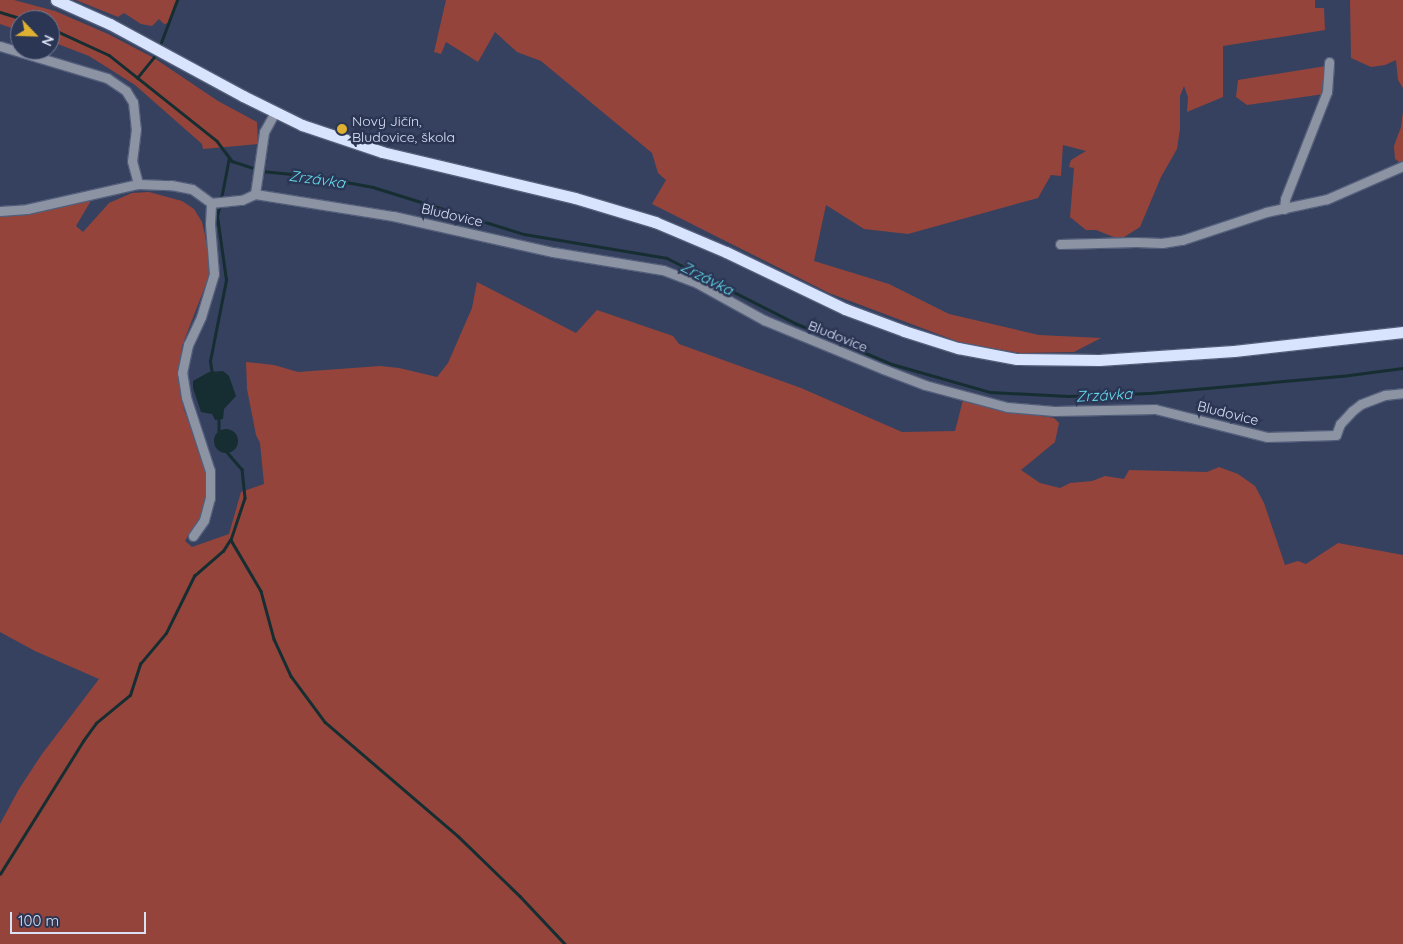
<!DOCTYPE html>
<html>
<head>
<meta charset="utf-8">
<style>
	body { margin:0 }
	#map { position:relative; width:1403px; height:944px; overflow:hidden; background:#35415f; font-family:Quicksand,sans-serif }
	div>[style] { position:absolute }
	.green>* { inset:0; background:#95443b }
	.water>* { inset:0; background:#162e31 }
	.round { border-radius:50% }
	.stream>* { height:2.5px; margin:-1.25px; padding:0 1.25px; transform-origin:1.25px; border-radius:1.25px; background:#162e31 }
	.roads { filter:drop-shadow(1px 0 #535e7a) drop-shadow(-1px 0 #535e7a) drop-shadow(0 1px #535e7a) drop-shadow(0 -1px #535e7a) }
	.minor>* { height:9px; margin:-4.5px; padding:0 4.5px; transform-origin:4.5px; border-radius:4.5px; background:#8c93a3 }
	.major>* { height:11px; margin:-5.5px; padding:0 5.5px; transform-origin:5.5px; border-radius:5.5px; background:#d8e3fd }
	.dots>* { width:14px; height:14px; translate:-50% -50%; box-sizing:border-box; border:2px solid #2b3654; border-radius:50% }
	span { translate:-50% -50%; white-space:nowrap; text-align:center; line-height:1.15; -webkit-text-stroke:5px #2b3654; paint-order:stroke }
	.poi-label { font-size:14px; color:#d9e1f4 }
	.left { translate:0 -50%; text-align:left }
	.street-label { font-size:14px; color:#d9e1f4 }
	.water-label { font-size:15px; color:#64dbec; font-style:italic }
	.north { position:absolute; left:10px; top:10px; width:50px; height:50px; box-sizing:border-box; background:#2b3654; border:1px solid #717a94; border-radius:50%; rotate:114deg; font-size:14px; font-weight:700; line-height:20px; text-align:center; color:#d9e1f4 }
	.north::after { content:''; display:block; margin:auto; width:18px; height:22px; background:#deb133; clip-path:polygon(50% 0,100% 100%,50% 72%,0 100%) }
	.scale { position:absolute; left:10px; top:912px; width:136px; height:22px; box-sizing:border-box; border:2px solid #d9e1f4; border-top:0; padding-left:6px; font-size:15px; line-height:18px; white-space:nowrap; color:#d9e1f4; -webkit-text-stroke:4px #2b3654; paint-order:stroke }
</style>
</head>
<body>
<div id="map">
	<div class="green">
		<div style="clip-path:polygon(0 0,14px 0,55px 11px,108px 34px,154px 58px,218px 101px,257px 122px,258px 144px,203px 149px,202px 144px,135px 85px,89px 56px,50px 41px,50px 20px,20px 20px,20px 31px,0 24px)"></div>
		<div style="clip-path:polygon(76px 0,179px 0,170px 23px,164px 24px,159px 19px,152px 26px,141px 24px,124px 13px,118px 17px)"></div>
		<div style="clip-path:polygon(446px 0,1315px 0,1315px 8px,1324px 8px,1325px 30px,1223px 46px,1223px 97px,1187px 112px,1188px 97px,1184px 86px,1180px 96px,1180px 129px,1177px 149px,1161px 177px,1140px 227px,1124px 237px,1116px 238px,1096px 230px,1086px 230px,1070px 217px,1074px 168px,1069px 167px,1071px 160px,1086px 151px,1063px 145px,1061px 176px,1051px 175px,1038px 198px,908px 234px,864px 229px,826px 205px,814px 261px,889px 284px,949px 314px,1039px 335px,1101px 338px,1074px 352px,1020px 353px,959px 342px,829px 293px,652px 204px,666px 180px,658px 173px,652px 153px,541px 61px,517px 52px,495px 32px,478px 62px,446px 42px,441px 54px,434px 52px)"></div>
		<div style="clip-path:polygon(1350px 0,1403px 0,1403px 88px,1398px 80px,1396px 60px,1385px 65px,1371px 67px,1351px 58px)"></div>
		<div style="clip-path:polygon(1326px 66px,1324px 94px,1247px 105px,1236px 97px,1238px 80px)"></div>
		<div style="clip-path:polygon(1403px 111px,1403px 161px,1399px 162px,1395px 159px,1394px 146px,1401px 127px)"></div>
		<div style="clip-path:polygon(149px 192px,182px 201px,194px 209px,202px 222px,210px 258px,209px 276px,182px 346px,178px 375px,184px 410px,206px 466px,207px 493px,201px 515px,185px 541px,192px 547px,229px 534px,241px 492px,264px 484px,260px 443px,256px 435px,247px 389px,246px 362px,274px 365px,298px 372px,380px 366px,399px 368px,437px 377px,448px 363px,472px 308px,477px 282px,576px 333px,597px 310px,673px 336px,679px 344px,801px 388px,902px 432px,955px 431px,963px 400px,1011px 411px,1054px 418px,1059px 423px,1055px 442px,1021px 470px,1040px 483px,1060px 488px,1070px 483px,1092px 481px,1105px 476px,1124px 479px,1129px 470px,1207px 472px,1219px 467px,1238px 474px,1255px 486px,1264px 503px,1285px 565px,1298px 561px,1306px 564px,1338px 543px,1403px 555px,1403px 944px,0 944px,0 824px,19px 789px,42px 754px,99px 679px,35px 651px,0 632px,0 215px,67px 206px,92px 199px,76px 226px,83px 232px,109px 203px,132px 193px)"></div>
	</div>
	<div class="water">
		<div style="clip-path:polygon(223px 371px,229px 376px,236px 396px,224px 409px,223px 419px,215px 420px,212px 414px,201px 412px,193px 388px,193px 381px,209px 372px)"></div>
		<div class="round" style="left:214px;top:429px;width:24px;height:24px"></div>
	</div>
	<div class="stream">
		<div style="left:0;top:12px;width:27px;rotate:17deg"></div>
		<div style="left:50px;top:28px;width:65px;rotate:24.6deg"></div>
		<div style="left:109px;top:55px;width:138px;rotate:38.5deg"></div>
		<div style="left:217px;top:141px;width:25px;rotate:53deg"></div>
		<div style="left:232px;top:161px;width:25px;rotate:18deg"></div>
		<div style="left:159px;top:48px;width:51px;rotate:-69.4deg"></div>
		<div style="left:137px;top:78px;width:32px;rotate:-51deg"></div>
		<div style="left:261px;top:171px;width:52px;rotate:5.5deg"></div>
		<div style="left:313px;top:176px;width:61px;rotate:10.4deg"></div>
		<div style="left:373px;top:187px;width:158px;rotate:17.3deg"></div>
		<div style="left:524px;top:234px;width:145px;rotate:9.5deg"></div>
		<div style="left:667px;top:258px;width:144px;rotate:26.9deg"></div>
		<div style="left:795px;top:323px;width:105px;rotate:22.9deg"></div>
		<div style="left:892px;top:364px;width:102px;rotate:15.9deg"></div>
		<div style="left:990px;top:392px;width:78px;rotate:2.9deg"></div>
		<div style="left:1068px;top:396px;width:82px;rotate:-2.1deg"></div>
		<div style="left:1150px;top:393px;width:193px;rotate:-5.1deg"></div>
		<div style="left:1342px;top:376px;width:62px;rotate:-7.5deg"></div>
		<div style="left:221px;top:199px;width:42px;rotate:-79deg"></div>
		<div style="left:212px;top:374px;width:13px;rotate:-99deg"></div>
		<div style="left:210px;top:361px;width:83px;rotate:-78.8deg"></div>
		<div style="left:226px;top:280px;width:65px;rotate:-98deg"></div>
		<div style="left:217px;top:216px;width:12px;rotate:-76deg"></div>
		<div style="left:219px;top:419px;width:14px;rotate:90deg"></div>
		<div style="left:227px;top:452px;width:23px;rotate:49deg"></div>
		<div style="left:242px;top:469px;width:29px;rotate:84deg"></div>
		<div style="left:245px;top:498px;width:44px;rotate:108.4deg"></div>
		<div style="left:231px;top:540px;width:59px;rotate:59.5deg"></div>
		<div style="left:261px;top:591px;width:50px;rotate:74.8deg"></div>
		<div style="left:274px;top:639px;width:41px;rotate:65.3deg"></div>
		<div style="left:291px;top:676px;width:57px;rotate:53.5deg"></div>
		<div style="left:325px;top:722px;width:175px;rotate:40.6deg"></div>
		<div style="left:458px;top:836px;width:86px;rotate:44.1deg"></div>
		<div style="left:520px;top:896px;width:66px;rotate:46.8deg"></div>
		<div style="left:0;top:874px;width:157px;rotate:-58deg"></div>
		<div style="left:83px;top:741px;width:22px;rotate:-54deg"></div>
		<div style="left:96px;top:723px;width:44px;rotate:-39.5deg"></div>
		<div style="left:130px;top:695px;width:33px;rotate:-72deg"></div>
		<div style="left:140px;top:664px;width:40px;rotate:-50deg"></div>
		<div style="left:166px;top:633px;width:64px;rotate:-63.8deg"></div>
		<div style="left:194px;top:576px;width:38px;rotate:-41deg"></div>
		<div style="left:223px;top:551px;width:13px;rotate:-58deg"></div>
	</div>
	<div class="roads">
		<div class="minor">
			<div style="left:0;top:46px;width:112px;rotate:16.7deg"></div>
			<div style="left:107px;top:78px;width:23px;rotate:34deg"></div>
			<div style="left:126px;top:91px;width:13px;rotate:58deg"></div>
			<div style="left:133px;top:102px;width:27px;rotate:84deg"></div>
			<div style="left:136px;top:129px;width:32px;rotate:97deg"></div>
			<div style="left:132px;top:161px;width:24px;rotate:75deg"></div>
			<div style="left:255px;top:194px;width:63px;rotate:-81.7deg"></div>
			<div style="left:264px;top:132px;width:23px;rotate:-61deg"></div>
			<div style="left:1284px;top:209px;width:10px;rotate:-84deg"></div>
			<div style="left:1285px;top:199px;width:115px;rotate:-68.6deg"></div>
			<div style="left:1327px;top:92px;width:30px;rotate:-86deg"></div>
			<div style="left:0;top:211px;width:27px;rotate:-4deg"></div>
			<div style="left:27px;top:209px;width:114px;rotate:-12.7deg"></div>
			<div style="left:138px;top:184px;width:33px;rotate:2deg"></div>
			<div style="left:171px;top:185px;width:21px;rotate:11deg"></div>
			<div style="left:192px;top:189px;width:24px;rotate:36deg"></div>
			<div style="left:211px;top:203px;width:31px;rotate:-6deg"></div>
			<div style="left:242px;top:200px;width:14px;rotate:-25deg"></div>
			<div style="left:255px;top:194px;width:140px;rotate:9.1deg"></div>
			<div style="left:393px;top:216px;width:164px;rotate:12.7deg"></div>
			<div style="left:553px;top:252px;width:111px;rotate:9.3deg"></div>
			<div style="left:663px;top:270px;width:36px;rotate:21deg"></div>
			<div style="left:697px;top:283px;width:77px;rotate:28.9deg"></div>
			<div style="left:764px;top:320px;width:129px;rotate:22.4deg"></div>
			<div style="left:883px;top:369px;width:45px;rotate:20.9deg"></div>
			<div style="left:925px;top:385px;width:85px;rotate:15deg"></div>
			<div style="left:1007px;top:407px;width:47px;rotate:4.9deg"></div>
			<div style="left:1054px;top:411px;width:101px;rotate:-1.1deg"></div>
			<div style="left:1155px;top:409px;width:115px;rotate:14deg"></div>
			<div style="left:1267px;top:437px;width:69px;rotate:-1.7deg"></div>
			<div style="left:1336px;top:435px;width:12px;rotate:-70deg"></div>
			<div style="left:1340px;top:424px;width:18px;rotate:-47deg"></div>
			<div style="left:1352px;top:411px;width:11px;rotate:-38deg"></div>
			<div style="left:1361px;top:404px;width:26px;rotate:-21deg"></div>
			<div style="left:1385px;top:395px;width:18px;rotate:-6deg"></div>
			<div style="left:1060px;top:244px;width:76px;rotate:-1.5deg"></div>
			<div style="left:1136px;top:242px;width:26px;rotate:2deg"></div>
			<div style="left:1162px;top:243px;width:20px;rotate:-9deg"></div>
			<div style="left:1182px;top:240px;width:89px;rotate:-18.4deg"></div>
			<div style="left:1266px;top:212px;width:62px;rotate:-12deg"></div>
			<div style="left:1327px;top:199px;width:83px;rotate:-23.5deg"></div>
			<div style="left:193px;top:536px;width:19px;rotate:-55deg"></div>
			<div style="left:204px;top:520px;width:23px;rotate:-75deg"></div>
			<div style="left:210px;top:498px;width:27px;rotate:-90deg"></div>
			<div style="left:210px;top:471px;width:78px;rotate:-108deg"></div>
			<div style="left:186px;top:397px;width:24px;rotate:-99deg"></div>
			<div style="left:182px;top:373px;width:29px;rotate:-78deg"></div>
			<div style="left:188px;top:345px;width:31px;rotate:-65deg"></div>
			<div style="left:201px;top:317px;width:45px;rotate:-73.2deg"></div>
			<div style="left:214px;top:274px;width:50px;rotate:-94.6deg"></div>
			<div style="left:210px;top:224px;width:21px;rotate:-87deg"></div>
		</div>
		<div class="major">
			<div style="left:56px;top:0;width:59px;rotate:24deg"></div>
			<div style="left:110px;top:24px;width:151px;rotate:28.4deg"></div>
			<div style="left:243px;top:96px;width:66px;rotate:26.2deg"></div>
			<div style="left:302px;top:125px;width:84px;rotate:18.6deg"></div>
			<div style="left:382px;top:152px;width:198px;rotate:13.4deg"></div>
			<div style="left:575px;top:198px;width:84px;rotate:16.7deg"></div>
			<div style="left:655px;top:222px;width:77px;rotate:22.9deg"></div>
			<div style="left:726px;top:252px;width:132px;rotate:25.6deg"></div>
			<div style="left:845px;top:309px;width:63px;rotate:20.4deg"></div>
			<div style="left:904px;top:331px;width:57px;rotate:17.5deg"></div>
			<div style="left:958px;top:348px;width:60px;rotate:10.6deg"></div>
			<div style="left:1017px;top:359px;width:82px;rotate:0.7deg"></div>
			<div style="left:1099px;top:360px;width:135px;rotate:-3.8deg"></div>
			<div style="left:1234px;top:351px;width:170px;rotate:-6.4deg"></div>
		</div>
	</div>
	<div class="dots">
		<div style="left:342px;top:129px;background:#deb133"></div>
	</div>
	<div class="poi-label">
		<span class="left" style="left:352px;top:129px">Nový Jičín,<br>Bludovice, škola</span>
	</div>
	<div class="street-label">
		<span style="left:452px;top:215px;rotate:13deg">Bludovice</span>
		<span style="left:838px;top:336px;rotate:22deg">Bludovice</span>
		<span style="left:1228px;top:413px;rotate:14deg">Bludovice</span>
	</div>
	<div class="water-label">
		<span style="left:317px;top:179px;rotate:8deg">Zrzávka</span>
		<span style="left:707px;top:278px;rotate:27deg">Zrzávka</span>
		<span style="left:1104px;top:395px;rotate:-3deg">Zrzávka</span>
	</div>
	<div class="north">N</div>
	<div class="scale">100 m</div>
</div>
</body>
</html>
